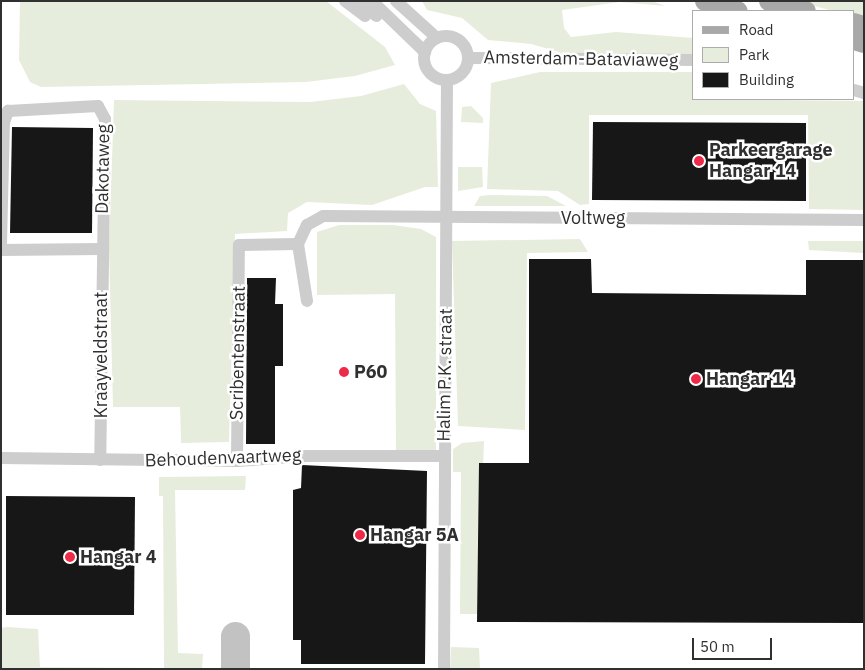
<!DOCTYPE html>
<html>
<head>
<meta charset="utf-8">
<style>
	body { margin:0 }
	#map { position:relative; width:865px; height:670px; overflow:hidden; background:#fff; font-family:"IBM Plex Sans",sans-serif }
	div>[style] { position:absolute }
	.green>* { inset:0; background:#e7eddd }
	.taxiway>* { height:29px; margin:-14.5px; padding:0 14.5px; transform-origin:14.5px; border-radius:14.5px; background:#c2c2c2 }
	.building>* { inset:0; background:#171717 }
	.minor>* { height:12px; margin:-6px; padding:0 6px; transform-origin:6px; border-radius:6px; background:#cdcdcd }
	.minor>.ring { margin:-6px; padding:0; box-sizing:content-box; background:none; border:12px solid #cdcdcd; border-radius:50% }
	.primary>* { height:20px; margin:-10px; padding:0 10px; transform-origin:10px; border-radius:10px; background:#a8a8a8 }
	.dots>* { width:14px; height:14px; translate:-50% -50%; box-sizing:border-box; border:2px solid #fff; border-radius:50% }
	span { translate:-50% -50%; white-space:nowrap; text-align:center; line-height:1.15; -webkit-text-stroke:5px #fff; paint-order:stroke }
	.street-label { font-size:18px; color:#303030 }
	.poi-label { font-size:18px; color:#303030; font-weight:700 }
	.left { translate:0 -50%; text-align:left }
	.frame { position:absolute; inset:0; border:2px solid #303030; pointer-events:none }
	.legend { position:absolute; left:692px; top:10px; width:162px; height:90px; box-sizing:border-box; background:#fff; border:1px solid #acacac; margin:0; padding:6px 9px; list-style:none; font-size:15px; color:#303030 }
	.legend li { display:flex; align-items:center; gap:10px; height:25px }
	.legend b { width:25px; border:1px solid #acacac }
	.scale { position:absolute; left:692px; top:638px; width:80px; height:22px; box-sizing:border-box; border:2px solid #303030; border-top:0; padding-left:6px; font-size:15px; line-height:18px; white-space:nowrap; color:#303030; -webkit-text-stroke:4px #fff; paint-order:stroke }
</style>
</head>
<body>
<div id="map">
	<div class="green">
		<div style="clip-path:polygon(326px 1px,385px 47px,395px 65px,355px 76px,306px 82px,41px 87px,30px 82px,19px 60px,20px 1px)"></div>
		<div style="clip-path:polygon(422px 1px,652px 1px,665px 6px,620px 2px,562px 10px,564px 28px,571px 37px,616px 32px,694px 38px,694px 57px,566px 54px,531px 44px,488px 40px,462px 18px,427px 10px)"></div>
		<div style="clip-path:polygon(796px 1px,864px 1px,864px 18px,854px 16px,854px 11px,833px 11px)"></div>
		<div style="clip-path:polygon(540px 72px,694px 72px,694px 99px,864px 101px,864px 210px,809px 209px,808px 115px,589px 115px,589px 204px,580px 205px,558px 191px,487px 189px,491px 83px)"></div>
		<div style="clip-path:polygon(404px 84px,420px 104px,436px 111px,438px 187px,425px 187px,372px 205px,307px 202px,288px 213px,287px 231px,235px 234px,229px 442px,181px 443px,180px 407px,113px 407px,109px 248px,114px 100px,310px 102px,361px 96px)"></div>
		<div style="clip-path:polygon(471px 106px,483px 118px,483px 123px,461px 122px,462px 107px)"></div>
		<div style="clip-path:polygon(458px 167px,482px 167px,483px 187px,458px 191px)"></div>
		<div style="clip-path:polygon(491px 195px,547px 196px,566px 206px,474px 206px,480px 196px)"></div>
		<div style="clip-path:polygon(339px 225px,393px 225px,421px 229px,436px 237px,436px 451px,396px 450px,395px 294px,317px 295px,317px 232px)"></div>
		<div style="clip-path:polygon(580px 239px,588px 252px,527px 253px,525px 430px,458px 426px,452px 241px)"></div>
		<div style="clip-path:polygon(808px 241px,864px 241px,864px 253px,809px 250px)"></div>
		<div style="clip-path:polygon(484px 441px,478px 614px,460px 614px,461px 472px,453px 472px,453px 449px,462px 443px)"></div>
		<div style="clip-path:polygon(246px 476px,245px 490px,175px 490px,178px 653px,203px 654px,202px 669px,1px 669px,1px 628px,7px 627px,38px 629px,40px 667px,164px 668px,163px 496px,159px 496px,159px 477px)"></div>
		<div style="clip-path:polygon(451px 647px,479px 648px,480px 669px,450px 669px)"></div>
	</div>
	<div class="taxiway">
		<div style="left:235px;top:669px;width:33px;rotate:-90deg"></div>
	</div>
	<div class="building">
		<div style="clip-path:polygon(593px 122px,806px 123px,806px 201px,592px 200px)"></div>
		<div style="clip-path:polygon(12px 127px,93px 128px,92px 233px,10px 233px)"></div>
		<div style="clip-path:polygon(529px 259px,591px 259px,592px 293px,806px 295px,806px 260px,864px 260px,864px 623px,477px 622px,479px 463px,529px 463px)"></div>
		<div style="clip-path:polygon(247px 278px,276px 278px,275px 304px,283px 304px,283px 366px,275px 366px,275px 444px,246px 444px)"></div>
		<div style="clip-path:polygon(302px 465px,427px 471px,425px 664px,301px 664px,301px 640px,293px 640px,293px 490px,301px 488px)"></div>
		<div style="clip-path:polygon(6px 496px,135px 497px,134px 615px,6px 615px)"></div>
	</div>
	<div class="minor">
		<div style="left:345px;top:1px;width:25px;rotate:37deg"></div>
		<div style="left:359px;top:1px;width:23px;rotate:41deg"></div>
		<div style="left:372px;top:1px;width:74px;rotate:43.9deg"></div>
		<div style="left:396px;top:1px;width:55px;rotate:42.1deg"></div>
		<div class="ring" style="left:424px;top:36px;width:32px;height:32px"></div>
		<div style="left:469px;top:58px;width:225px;rotate:0.5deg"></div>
		<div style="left:854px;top:90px;width:10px;rotate:17deg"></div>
		<div style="left:1px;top:243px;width:120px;rotate:-88.6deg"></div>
		<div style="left:4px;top:123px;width:13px;rotate:-72deg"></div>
		<div style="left:8px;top:111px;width:90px;rotate:-3.2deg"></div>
		<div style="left:98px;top:106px;width:15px;rotate:62deg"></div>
		<div style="left:105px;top:119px;width:341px;rotate:90.8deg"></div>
		<div style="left:1px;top:250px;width:100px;rotate:-0.6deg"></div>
		<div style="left:307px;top:301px;width:58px;rotate:-99deg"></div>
		<div style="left:298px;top:244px;width:21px;rotate:-65deg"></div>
		<div style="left:307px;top:225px;width:18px;rotate:-29deg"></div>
		<div style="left:323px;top:216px;width:541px;rotate:0.42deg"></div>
		<div style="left:1px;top:458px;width:236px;rotate:0.7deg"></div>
		<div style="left:237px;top:461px;width:70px;rotate:-4.1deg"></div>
		<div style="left:307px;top:456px;width:137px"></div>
		<div style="left:237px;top:461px;width:216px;rotate:-89.5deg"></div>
		<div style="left:239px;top:245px;width:59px;rotate:-1deg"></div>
		<div style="left:444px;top:669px;width:588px;rotate:-89.71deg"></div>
	</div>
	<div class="primary">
		<div style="left:705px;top:1px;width:34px;rotate:17deg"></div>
		<div style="left:769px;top:1px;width:38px;rotate:15deg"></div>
		<div style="left:854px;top:23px;width:10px;rotate:17deg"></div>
		<div style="left:854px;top:40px;width:10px;rotate:17deg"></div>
	</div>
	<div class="dots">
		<div style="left:699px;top:161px;background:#ee2a49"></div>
		<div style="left:344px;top:372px;background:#ee2a49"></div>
		<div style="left:696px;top:379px;background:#ee2a49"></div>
		<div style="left:360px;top:535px;background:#ee2a49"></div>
		<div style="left:70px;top:557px;background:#ee2a49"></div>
	</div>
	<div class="street-label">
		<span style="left:581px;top:59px;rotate:1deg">Amsterdam-Bataviaweg</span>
		<span style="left:103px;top:169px;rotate:-89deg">Dakotaweg</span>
		<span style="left:593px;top:218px">Voltweg</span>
		<span style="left:238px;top:353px;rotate:-89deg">Scribentenstraat</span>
		<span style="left:101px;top:355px;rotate:-90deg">Kraayveldstraat</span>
		<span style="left:445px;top:375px;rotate:-89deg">Halim P.K. straat</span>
		<span style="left:223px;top:458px;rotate:-2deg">Behoudenvaartweg</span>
	</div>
	<div class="poi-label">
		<span class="left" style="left:709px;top:161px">Parkeergarage<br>Hangar 14</span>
		<span class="left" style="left:354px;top:372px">P60</span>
		<span class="left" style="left:706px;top:379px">Hangar 14</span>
		<span class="left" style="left:370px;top:535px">Hangar 5A</span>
		<span class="left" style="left:80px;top:557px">Hangar 4</span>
	</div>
	<div class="frame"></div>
	<ul class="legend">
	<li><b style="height:6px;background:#a8a8a8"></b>Road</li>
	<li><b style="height:14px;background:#e7eddd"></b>Park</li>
	<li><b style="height:14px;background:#171717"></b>Building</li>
	</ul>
	<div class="scale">50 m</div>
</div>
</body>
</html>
